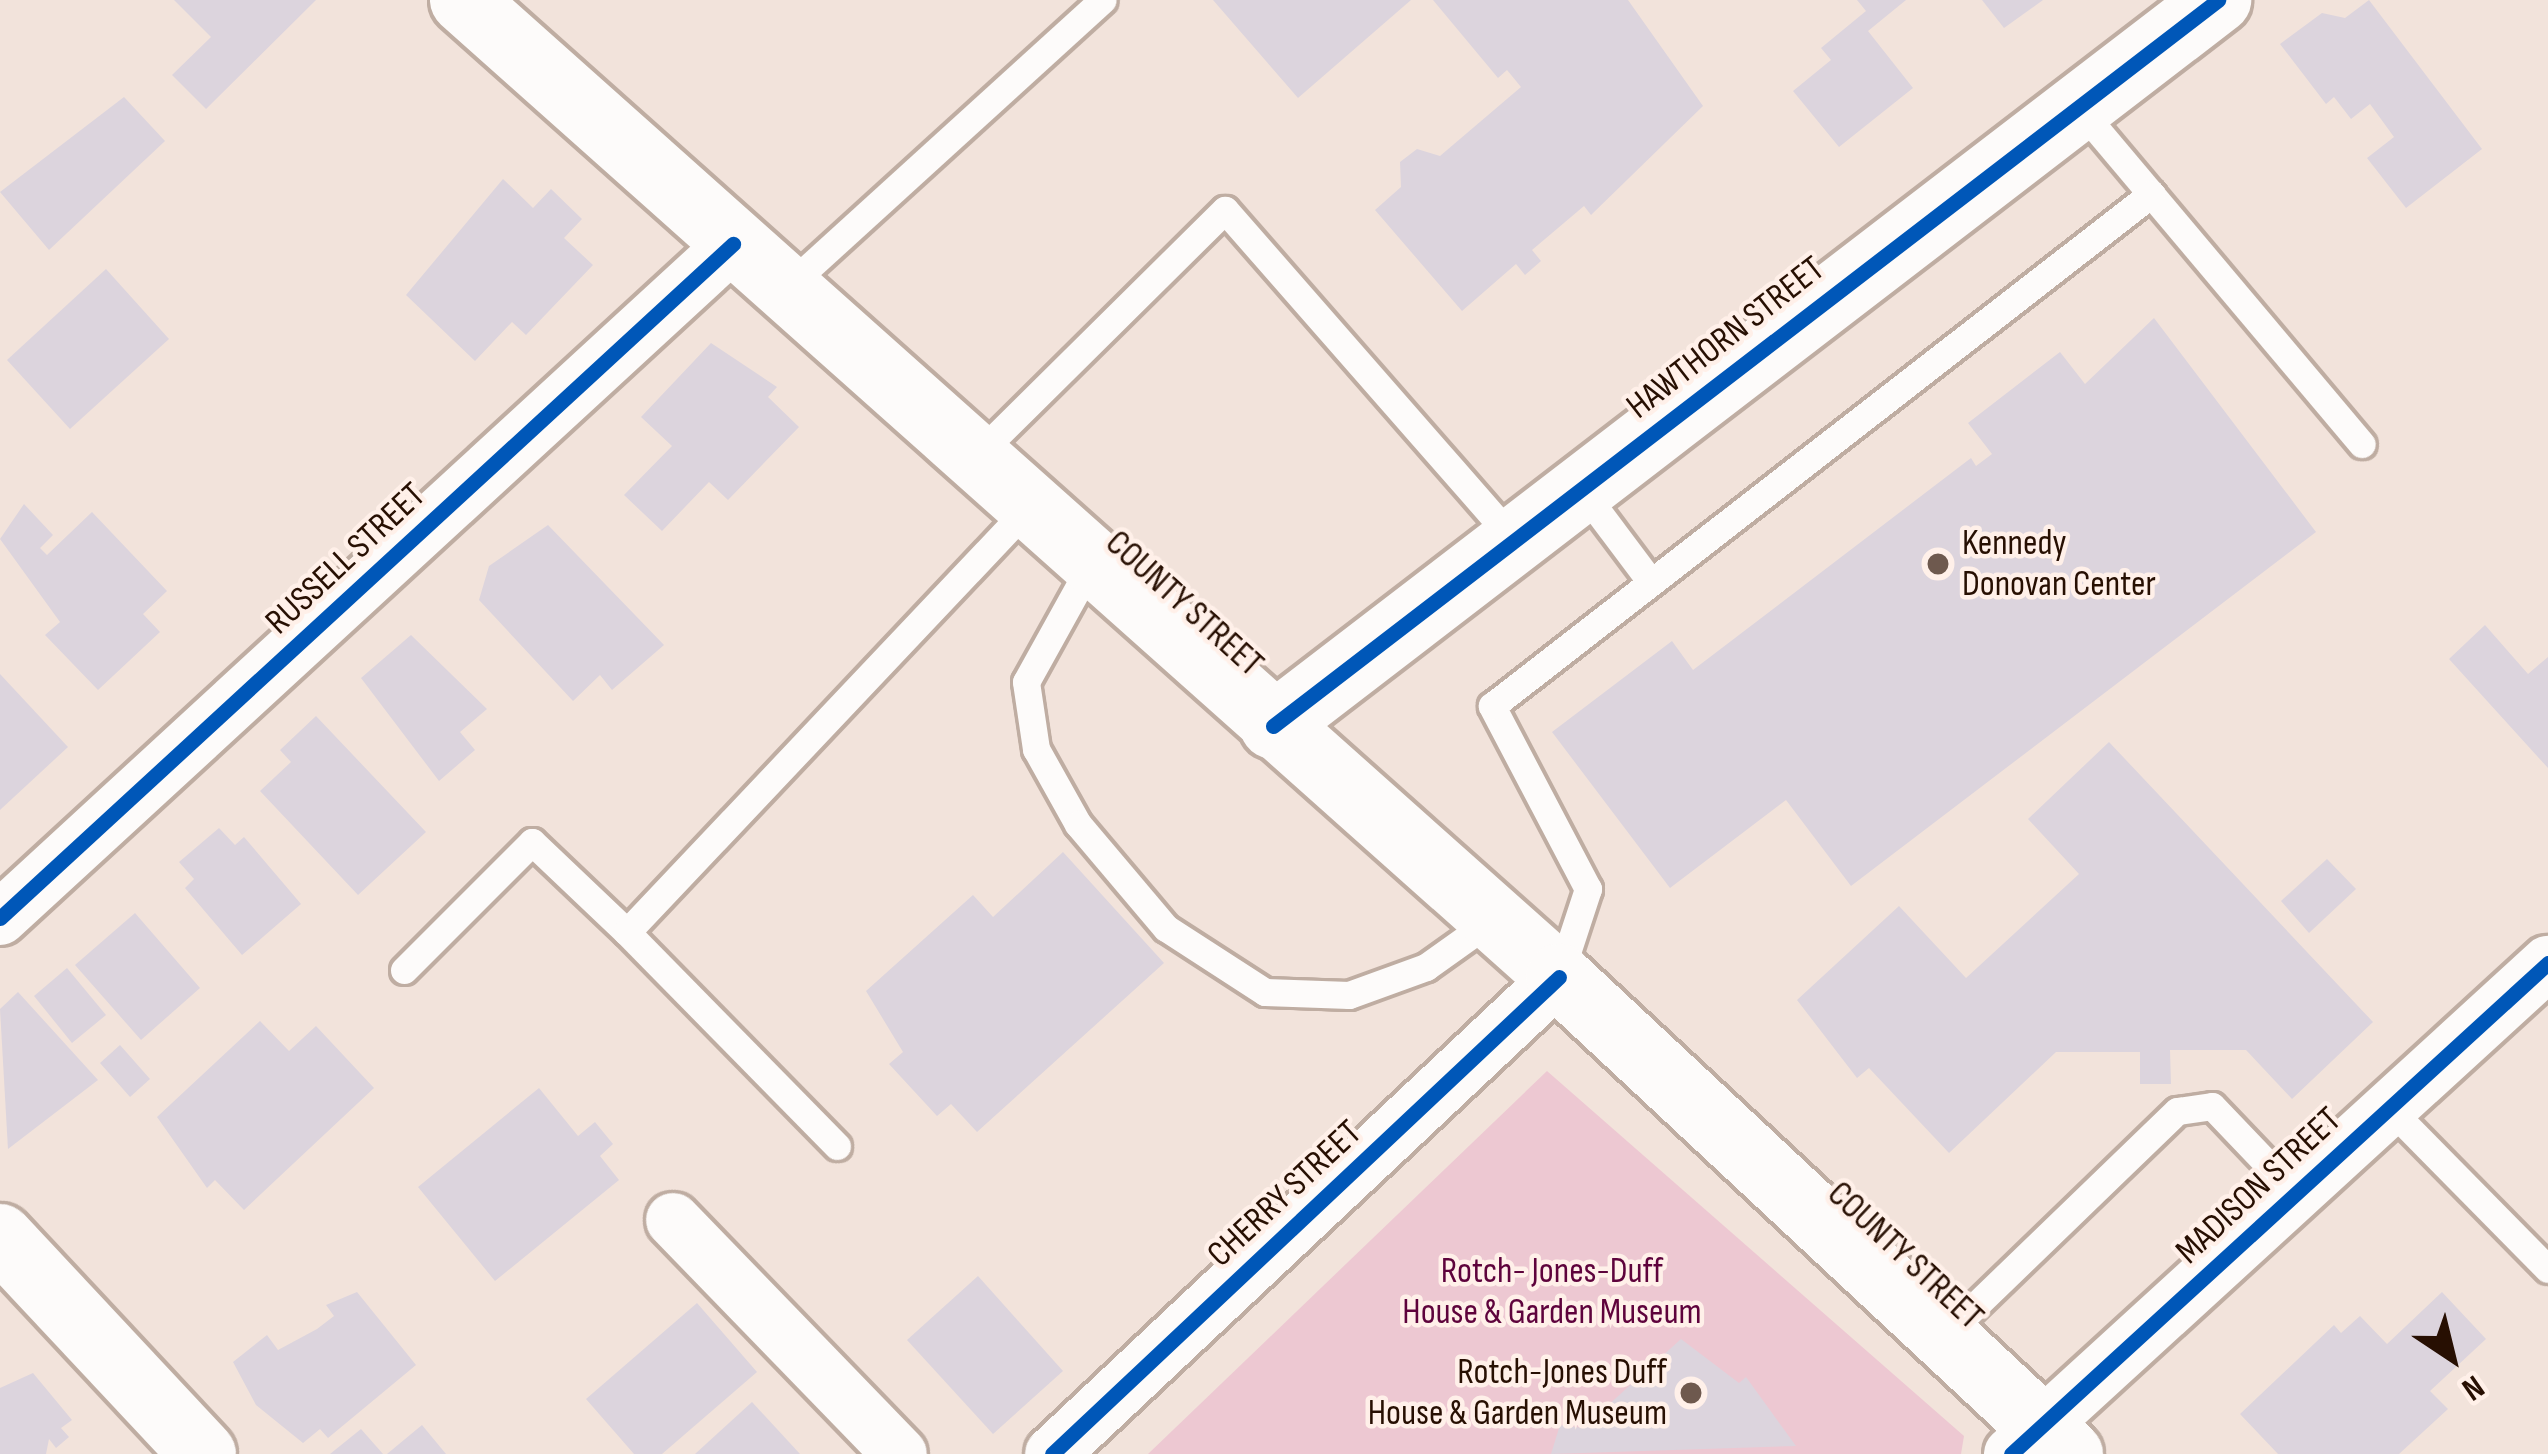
<!DOCTYPE html>
<html>
<head>
<meta charset="utf-8">
<style>
	body { margin:0 }
	#map { position:relative; width:2548px; height:1454px; overflow:hidden; background:#f2e3db; font-family:"Sofia Sans Condensed",sans-serif }
	div>[style] { position:absolute }
	.green>* { inset:0; background:#edc8d2 }
	.building>* { inset:0; background:#dcd4dd }
	.roads { filter:drop-shadow(3px 0 #bfada2) drop-shadow(-3px 0 #bfada2) drop-shadow(0 3px #bfada2) drop-shadow(0 -3px #bfada2) }
	.lane>* { height:27px; margin:-13.5px; padding:0 13.5px; transform-origin:13.5px; border-radius:13.5px; background:#fdfbfa }
	.street>* { height:54px; margin:-27px; padding:0 27px; transform-origin:27px; border-radius:27px; background:#fdfbfa }
	.secondary>* { height:66px; margin:-33px; padding:0 33px; transform-origin:33px; border-radius:33px; background:#fdfbfa }
	.cycleway>* { height:15px; margin:-7.5px; padding:0 7.5px; transform-origin:7.5px; border-radius:7.5px; background:#0057b8 }
	.dots>* { width:33px; height:33px; translate:-50% -50%; box-sizing:border-box; border:6px solid #fff0e9; border-radius:50% }
	span { translate:-50% -50%; white-space:nowrap; text-align:center; line-height:1.15; -webkit-text-stroke:9px #fff0e9; paint-order:stroke }
	.street-label { font-size:36px; color:#270f02 }
	.poi-label { font-size:36px; color:#270f02 }
	.left { translate:0 -50%; text-align:left }
	.right { translate:-100% -50%; text-align:right }
	.park-label { font-size:36px; color:#5e033c }
	.north { position:absolute; left:2392px; top:1298px; width:120px; height:120px; -webkit-text-stroke:9px #fff0e9; paint-order:stroke; rotate:145deg; font-size:33px; font-weight:700; line-height:48px; text-align:center; color:#270f02 }
	.north::after { content:''; display:block; margin:auto; width:42px; height:54px; background:#270f02; clip-path:polygon(50% 0,100% 100%,50% 72%,0 100%) }
</style>
</head>
<body>
<div id="map">
	<div class="green">
		<div style="clip-path:polygon(1547px 1071px,1964px 1436px,1961px 1454px,1148px 1454px)"></div>
	</div>
	<div class="building">
		<div style="clip-path:polygon(174px 0,316px 0,206px 109px,172px 75px,211px 37px)"></div>
		<div style="clip-path:polygon(1213px 0,1411px 0,1298px 98px)"></div>
		<div style="clip-path:polygon(1433px 0,1628px 0,1703px 106px,1591px 215px,1584px 206px,1532px 250px,1541px 261px,1525px 275px,1516px 264px,1462px 311px,1375px 210px,1401px 187px,1400px 162px,1417px 149px,1440px 156px,1521px 87px,1507px 70px,1498px 78px)"></div>
		<div style="clip-path:polygon(1857px 0,1906px 0,1868px 31px,1913px 88px,1839px 147px,1793px 91px,1831px 60px,1821px 48px,1866px 11px)"></div>
		<div style="clip-path:polygon(1982px 0,2043px 0,2004px 28px)"></div>
		<div style="clip-path:polygon(2369px 0,2482px 149px,2406px 208px,2367px 158px,2394px 137px,2370px 104px,2351px 119px,2334px 97px,2326px 104px,2280px 44px,2322px 13px,2345px 18px)"></div>
		<div style="clip-path:polygon(124px 97px,165px 141px,49px 250px,0 192px)"></div>
		<div style="clip-path:polygon(503px 179px,533px 208px,551px 189px,582px 219px,564px 238px,593px 265px,526px 335px,512px 322px,475px 361px,406px 295px)"></div>
		<div style="clip-path:polygon(106px 269px,169px 339px,70px 429px,7px 360px)"></div>
		<div style="clip-path:polygon(2154px 318px,2316px 532px,1851px 886px,1786px 800px,1670px 888px,1552px 732px,1672px 641px,1693px 670px,1971px 458px,1976px 466px,1992px 454px,1968px 423px,2060px 352px,2085px 384px)"></div>
		<div style="clip-path:polygon(711px 343px,777px 387px,768px 397px,799px 427px,728px 500px,709px 482px,662px 531px,624px 495px,672px 446px,641px 417px)"></div>
		<div style="clip-path:polygon(24px 504px,53px 535px,40px 548px,47px 555px,92px 512px,167px 591px,143px 614px,160px 632px,98px 690px,45px 635px,60px 622px,0 539px)"></div>
		<div style="clip-path:polygon(548px 525px,664px 645px,612px 690px,600px 675px,573px 701px,479px 600px,489px 566px)"></div>
		<div style="clip-path:polygon(2485px 625px,2528px 674px,2548px 657px,2548px 768px,2449px 659px)"></div>
		<div style="clip-path:polygon(411px 635px,487px 709px,460px 732px,475px 750px,439px 781px,361px 678px)"></div>
		<div style="clip-path:polygon(0 674px,68px 747px,0 810px)"></div>
		<div style="clip-path:polygon(316px 716px,426px 832px,358px 895px,260px 791px,291px 762px,280px 750px)"></div>
		<div style="clip-path:polygon(2109px 742px,2373px 1022px,2292px 1099px,2246px 1050px,2170px 1050px,2171px 1084px,2140px 1084px,2140px 1052px,2056px 1052px,1949px 1153px,1869px 1068px,1857px 1078px,1797px 1000px,1899px 906px,1966px 978px,2079px 874px,2028px 819px)"></div>
		<div style="clip-path:polygon(219px 828px,235px 845px,244px 837px,301px 904px,242px 955px,185px 888px,194px 879px,179px 862px)"></div>
		<div style="clip-path:polygon(1063px 852px,1164px 963px,977px 1132px,951px 1104px,937px 1116px,889px 1064px,903px 1052px,866px 991px,973px 895px,993px 917px)"></div>
		<div style="clip-path:polygon(2327px 859px,2356px 889px,2309px 933px,2281px 901px)"></div>
		<div style="clip-path:polygon(135px 913px,200px 988px,141px 1040px,75px 965px)"></div>
		<div style="clip-path:polygon(67px 968px,106px 1015px,72px 1043px,34px 996px)"></div>
		<div style="clip-path:polygon(18px 992px,98px 1080px,8px 1149px,0 1009px)"></div>
		<div style="clip-path:polygon(260px 1021px,289px 1051px,316px 1026px,374px 1088px,244px 1210px,215px 1180px,207px 1188px,157px 1117px)"></div>
		<div style="clip-path:polygon(120px 1045px,150px 1079px,130px 1097px,100px 1063px)"></div>
		<div style="clip-path:polygon(539px 1088px,578px 1136px,595px 1122px,613px 1144px,600px 1156px,619px 1180px,495px 1281px,418px 1187px)"></div>
		<div style="clip-path:polygon(978px 1276px,1063px 1371px,993px 1434px,907px 1340px)"></div>
		<div style="clip-path:polygon(357px 1292px,416px 1365px,328px 1438px,320px 1429px,303px 1443px,256px 1405px,233px 1362px,267px 1335px,278px 1350px,317px 1329px,334px 1316px,326px 1305px)"></div>
		<div style="clip-path:polygon(2442px 1292px,2486px 1339px,2430px 1391px,2448px 1409px,2399px 1454px,2278px 1454px,2240px 1414px,2334px 1325px,2341px 1333px,2360px 1316px,2387px 1344px)"></div>
		<div style="clip-path:polygon(697px 1303px,757px 1372px,662px 1454px,634px 1454px,586px 1399px)"></div>
		<div style="clip-path:polygon(1681px 1339px,1739px 1383px,1746px 1377px,1796px 1446px,1551px 1454px,1560px 1425px,1583px 1428px)"></div>
		<div style="clip-path:polygon(33px 1373px,72px 1420px,61px 1428px,69px 1437px,56px 1448px,49px 1439px,46px 1454px,0 1454px,0 1388px)"></div>
		<div style="clip-path:polygon(752px 1402px,800px 1454px,695px 1454px)"></div>
		<div style="clip-path:polygon(422px 1425px,446px 1454px,387px 1454px)"></div>
		<div style="clip-path:polygon(361px 1429px,383px 1454px,330px 1454px)"></div>
	</div>
	<div class="roads">
		<div class="lane">
			<div style="left:2077px;top:106px;width:442px;rotate:49.9deg"></div>
			<div style="left:786px;top:288px;width:428px;rotate:-42.3deg"></div>
			<div style="left:976px;top:456px;width:350px;rotate:-44.7deg"></div>
			<div style="left:1225px;top:210px;width:437px;rotate:48.8deg"></div>
			<div style="left:1581px;top:489px;width:110px;rotate:53.1deg"></div>
			<div style="left:1093px;top:561px;width:138px;rotate:119deg"></div>
			<div style="left:1026px;top:682px;width:68px;rotate:81.5deg"></div>
			<div style="left:1036px;top:749px;width:86px;rotate:60.8deg"></div>
			<div style="left:1078px;top:824px;width:136px;rotate:49.8deg"></div>
			<div style="left:1166px;top:928px;width:118px;rotate:32.9deg"></div>
			<div style="left:1265px;top:992px;width:84px;rotate:2deg"></div>
			<div style="left:1349px;top:995px;width:82px;rotate:-20deg"></div>
			<div style="left:1426px;top:967px;width:81px;rotate:-35.5deg"></div>
			<div style="left:404px;top:970px;width:181px;rotate:-45deg"></div>
			<div style="left:532px;top:842px;width:131px;rotate:43.5deg"></div>
			<div style="left:1559px;top:977px;width:93px;rotate:-71.8deg"></div>
			<div style="left:1588px;top:889px;width:207px;rotate:-117.7deg"></div>
			<div style="left:1492px;top:706px;width:835px;rotate:-37.84deg"></div>
			<div style="left:2389px;top:1108px;width:226px;rotate:45.4deg"></div>
			<div style="left:837px;top:1146px;width:300px;rotate:-134.5deg"></div>
			<div style="left:627px;top:932px;width:588px;rotate:-46.59deg"></div>
			<div style="left:1946px;top:1334px;width:321px;rotate:-44deg"></div>
			<div style="left:2177px;top:1111px;width:35px;rotate:-8deg"></div>
			<div style="left:2212px;top:1106px;width:122px;rotate:46.3deg"></div>
		</div>
		<div class="street">
			<div style="left:0;top:918px;width:996px;rotate:-42.6deg"></div>
			<div style="left:673px;top:1220px;width:326px;rotate:45.9deg"></div>
			<div style="left:1052px;top:1454px;width:696px;rotate:-43.25deg"></div>
			<div style="left:2011px;top:1454px;width:728px;rotate:-42.44deg"></div>
		</div>
		<div class="secondary">
			<div style="left:463px;top:0;width:1468px;rotate:41.71deg"></div>
			<div style="left:1559px;top:977px;width:699px;rotate:43.03deg"></div>
			<div style="left:1273px;top:726px;width:1192px;rotate:-37.53deg"></div>
			<div style="left:0;top:1237px;width:297px;rotate:46.9deg"></div>
		</div>
	</div>
	<div class="cycleway">
		<div style="left:1273px;top:726px;width:1192px;rotate:-37.53deg"></div>
		<div style="left:0;top:918px;width:996px;rotate:-42.6deg"></div>
		<div style="left:1052px;top:1454px;width:696px;rotate:-43.25deg"></div>
		<div style="left:2011px;top:1454px;width:728px;rotate:-42.44deg"></div>
	</div>
	<div class="dots">
		<div style="left:1938px;top:564px;background:#6e594e"></div>
		<div style="left:1691px;top:1393px;background:#6e594e"></div>
	</div>
	<div class="street-label">
		<span style="left:1726px;top:338px;rotate:-38deg">HAWTHORN STREET</span>
		<span style="left:346px;top:559px;rotate:-43deg">RUSSELL STREET</span>
		<span style="left:1184px;top:604px;rotate:42deg">COUNTY STREET</span>
		<span style="left:2259px;top:1186px;rotate:-43deg">MADISON STREET</span>
		<span style="left:1285px;top:1194px;rotate:-43deg">CHERRY STREET</span>
		<span style="left:1905px;top:1256px;rotate:43deg">COUNTY STREET</span>
	</div>
	<div class="poi-label">
		<span class="left" style="left:1962px;top:564px">Kennedy<br>Donovan Center</span>
		<span class="right" style="left:1667px;top:1393px">Rotch-Jones Duff<br>House &amp; Garden Museum</span>
	</div>
	<div class="park-label">
		<span style="left:1552px;top:1292px">Rotch- Jones-Duff<br>House &amp; Garden Museum</span>
	</div>
	<div class="north">N</div>
</div>
</body>
</html>
